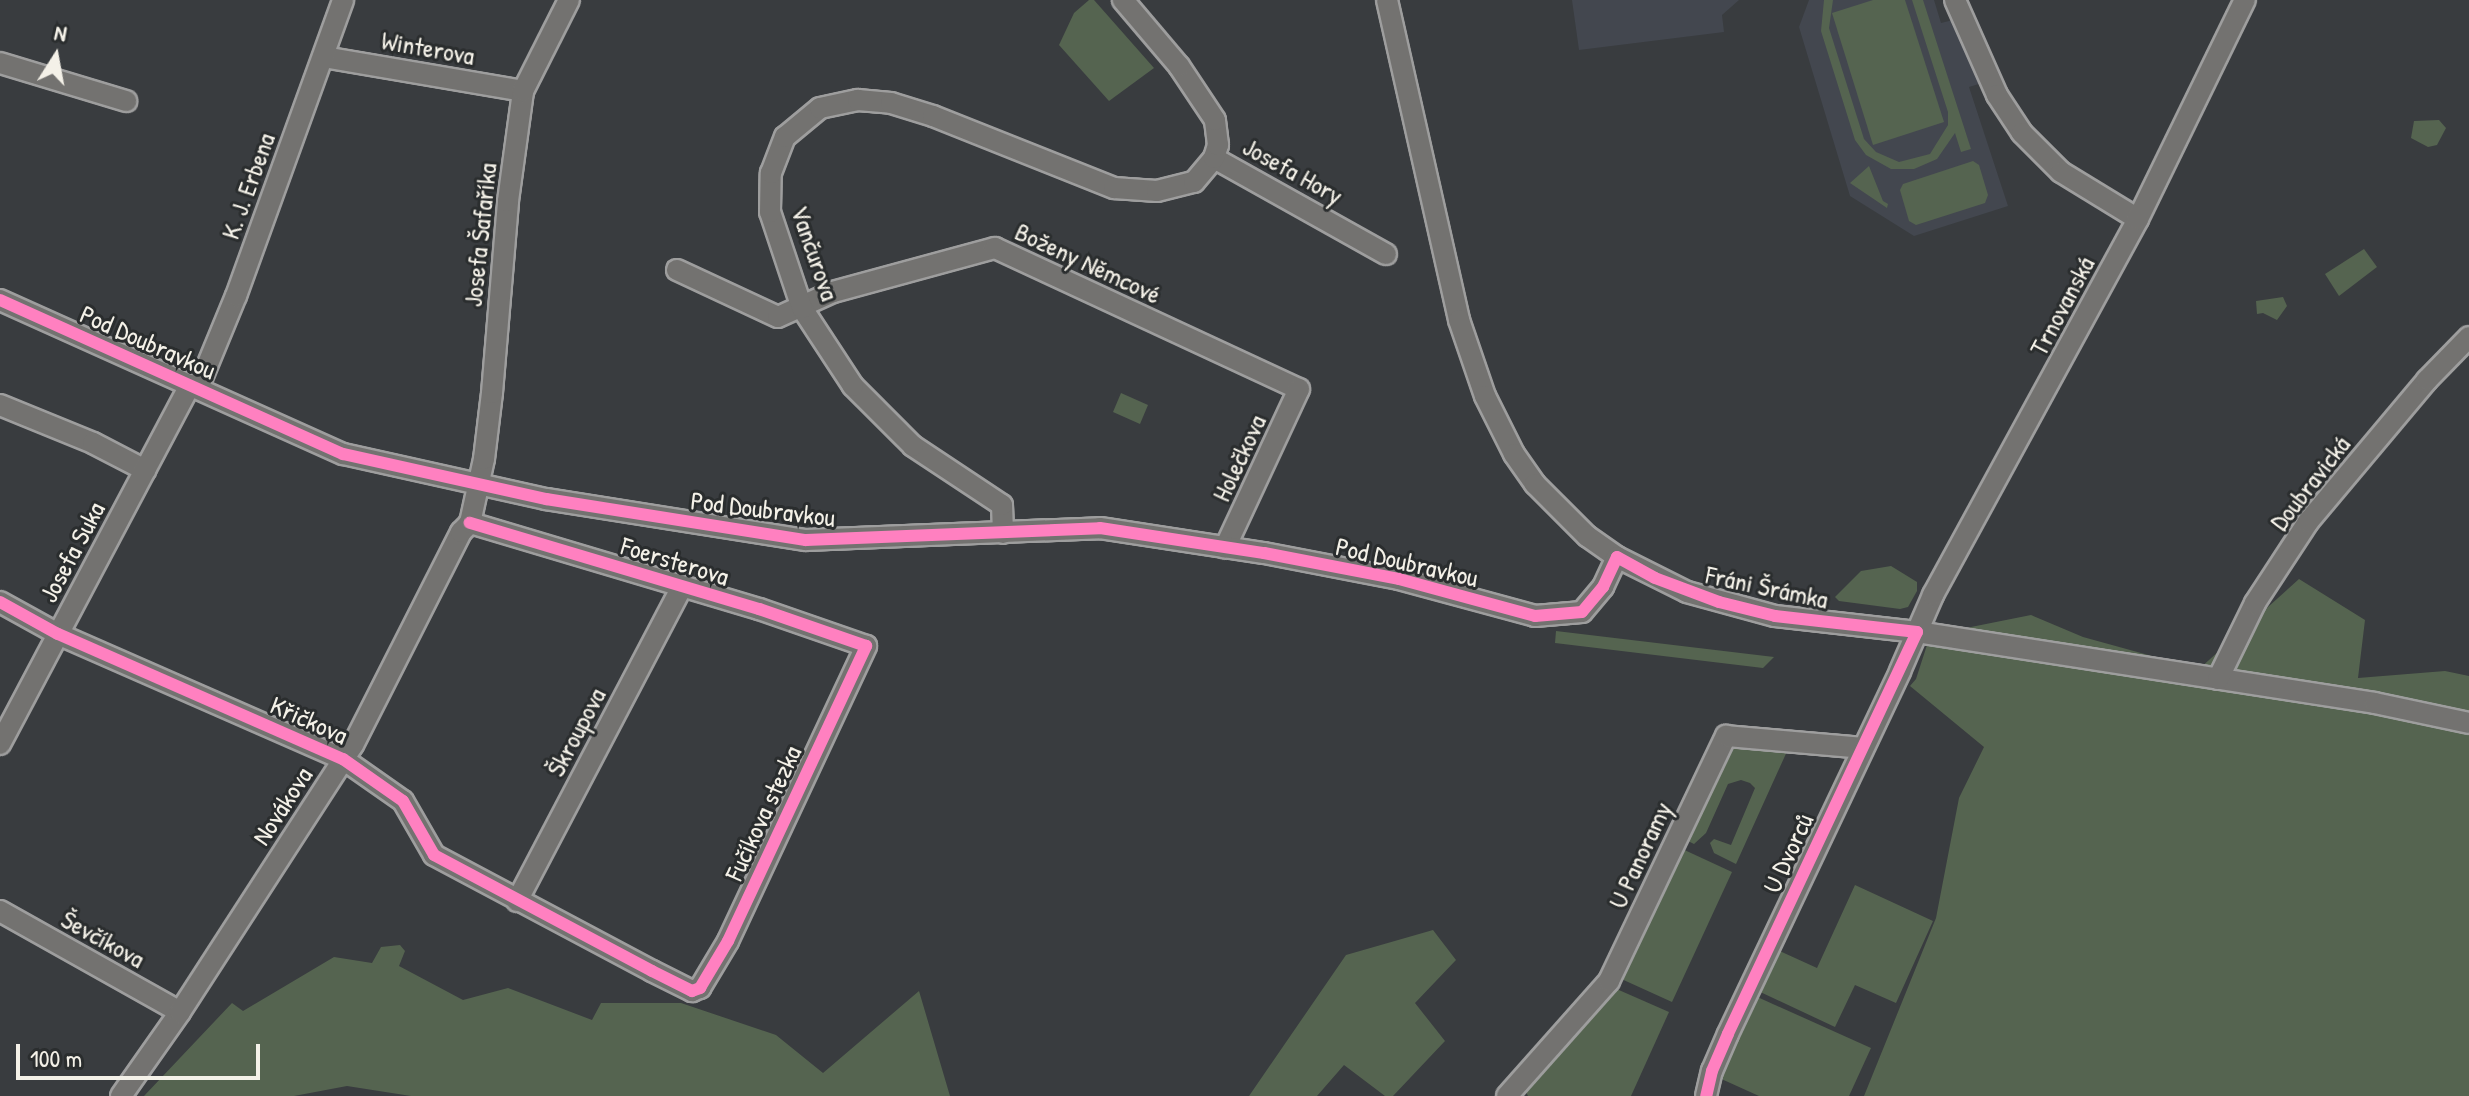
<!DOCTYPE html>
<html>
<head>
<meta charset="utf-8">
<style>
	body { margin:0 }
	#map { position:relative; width:2469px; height:1096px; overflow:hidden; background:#393c3f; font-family:"Patrick Hand",sans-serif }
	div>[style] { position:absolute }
	.built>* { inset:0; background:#43474f }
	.green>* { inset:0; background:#556450 }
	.roads { filter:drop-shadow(2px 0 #9e9e9e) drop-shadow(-2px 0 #9e9e9e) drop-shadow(0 2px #9e9e9e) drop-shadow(0 -2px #9e9e9e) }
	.minor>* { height:20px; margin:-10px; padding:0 10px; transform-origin:10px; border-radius:10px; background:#737270 }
	.cycleway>* { height:12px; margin:-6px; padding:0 6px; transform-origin:6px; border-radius:6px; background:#ff80c0 }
	span { translate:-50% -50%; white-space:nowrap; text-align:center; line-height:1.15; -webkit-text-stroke:6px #2a2d2e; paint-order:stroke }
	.street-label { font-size:26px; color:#f4f1e8 }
	.north { position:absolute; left:16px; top:16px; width:80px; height:80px; -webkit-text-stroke:6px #2a2d2e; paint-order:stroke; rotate:11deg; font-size:22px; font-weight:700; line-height:32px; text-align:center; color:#f4f1e8 }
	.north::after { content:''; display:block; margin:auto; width:28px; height:36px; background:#f4f1e8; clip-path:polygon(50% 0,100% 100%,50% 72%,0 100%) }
	.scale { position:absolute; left:16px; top:1044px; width:244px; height:36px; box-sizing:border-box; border:4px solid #f4f1e8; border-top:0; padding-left:10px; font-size:24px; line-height:28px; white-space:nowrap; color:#f4f1e8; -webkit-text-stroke:6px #2a2d2e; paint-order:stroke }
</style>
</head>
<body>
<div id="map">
	<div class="built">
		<div style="clip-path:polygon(1572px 0,1739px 0,1722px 15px,1724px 32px,1579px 50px)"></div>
		<div style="clip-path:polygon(1809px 0,1934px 0,1941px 23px,1957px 19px,1985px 82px,1969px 87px,2008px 206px,1914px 236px,1850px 196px,1799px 27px)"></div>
	</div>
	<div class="green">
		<div style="clip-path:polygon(1089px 0,1094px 0,1154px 68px,1109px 101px,1059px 45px,1074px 13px)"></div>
		<div style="clip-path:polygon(1824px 0,1833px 0,1829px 28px,1864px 139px,1876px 152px,1899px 162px,1930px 154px,1948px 125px,1948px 112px,1912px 0,1923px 0,1971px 149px,1961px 152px,1955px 133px,1937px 159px,1914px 169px,1891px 169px,1866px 155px,1855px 140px,1821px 31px)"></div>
		<div style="clip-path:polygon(1873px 0,1905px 0,1944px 122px,1873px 145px,1832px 13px)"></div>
		<div style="clip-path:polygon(2439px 120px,2446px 128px,2437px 145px,2428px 147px,2411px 138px,2414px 121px)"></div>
		<div style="clip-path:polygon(1973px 161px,1979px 165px,1988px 195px,1985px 203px,1916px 225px,1909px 221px,1900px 190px,1903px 184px)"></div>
		<div style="clip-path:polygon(1869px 166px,1883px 201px,1888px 204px,1887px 208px,1850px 183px)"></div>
		<div style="clip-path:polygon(2364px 249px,2377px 267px,2339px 296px,2325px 274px)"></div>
		<div style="clip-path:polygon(2283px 297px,2287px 306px,2277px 320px,2263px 313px,2257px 314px,2256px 301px)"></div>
		<div style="clip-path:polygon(1121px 393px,1148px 405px,1140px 424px,1113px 412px)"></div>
		<div style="clip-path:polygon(1891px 566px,1917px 582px,1917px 591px,1908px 607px,1900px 609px,1839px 601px,1835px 597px,1861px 571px)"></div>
		<div style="clip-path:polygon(2299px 579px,2365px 620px,2358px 678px,2445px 671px,2469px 676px,2469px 1096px,1864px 1096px,1936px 918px,1959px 798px,1984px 747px,1910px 686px,1916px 679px,1927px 645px,1971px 627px,2031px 615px,2083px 637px,2199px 669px)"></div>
		<div style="clip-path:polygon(1556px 631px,1774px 657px,1763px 668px,1555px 643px)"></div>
		<div style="clip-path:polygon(1736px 745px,1789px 747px,1736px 864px,1714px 853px,1710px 843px,1714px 839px,1731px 845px,1755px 788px,1750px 783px,1741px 780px,1728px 784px,1706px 833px,1694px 844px,1682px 838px,1726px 749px)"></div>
		<div style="clip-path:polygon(1678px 847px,1732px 872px,1672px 1002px,1617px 977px)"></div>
		<div style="clip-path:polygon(1855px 885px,1933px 921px,1896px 1003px,1855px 985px,1835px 1027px,1756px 990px,1775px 949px,1817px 968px)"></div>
		<div style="clip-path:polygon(1433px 930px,1456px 960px,1415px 1003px,1445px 1041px,1393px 1096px,1385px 1096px,1344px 1065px,1317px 1096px,1249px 1096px,1346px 955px)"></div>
		<div style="clip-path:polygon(400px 945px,405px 951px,399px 966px,463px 1000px,508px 988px,592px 1020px,601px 1003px,681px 1003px,776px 1035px,823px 1073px,919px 991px,950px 1096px,411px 1096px,347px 1086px,294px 1096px,144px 1096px,232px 1003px,243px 1011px,334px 957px,372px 963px,381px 947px)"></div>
		<div style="clip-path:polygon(1612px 987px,1669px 1012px,1631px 1096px,1528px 1096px,1525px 1090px)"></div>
		<div style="clip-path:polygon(1753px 995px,1871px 1048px,1849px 1096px,1759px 1096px,1717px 1077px)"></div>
	</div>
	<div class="roads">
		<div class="minor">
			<div style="left:1387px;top:0;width:328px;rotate:77.3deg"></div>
			<div style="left:1459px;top:320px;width:80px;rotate:71.1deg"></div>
			<div style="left:1485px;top:396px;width:65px;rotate:63.4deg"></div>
			<div style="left:1514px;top:454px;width:37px;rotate:55deg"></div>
			<div style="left:1535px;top:484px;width:74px;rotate:45deg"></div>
			<div style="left:1587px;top:536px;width:37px;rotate:35deg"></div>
			<div style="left:1617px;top:557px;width:78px;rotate:26.6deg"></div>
			<div style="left:1687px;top:592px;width:91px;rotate:15.3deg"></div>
			<div style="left:1775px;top:616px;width:143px;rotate:6.4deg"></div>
			<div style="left:1917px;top:632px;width:463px;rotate:8.8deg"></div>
			<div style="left:2375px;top:703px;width:96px;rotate:12deg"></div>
			<div style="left:1955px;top:0;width:104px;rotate:66.1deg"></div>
			<div style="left:1997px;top:95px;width:45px;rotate:56.7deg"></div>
			<div style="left:2022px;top:133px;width:55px;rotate:45deg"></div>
			<div style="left:2061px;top:172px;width:90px;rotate:31.4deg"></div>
			<div style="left:324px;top:57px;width:202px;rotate:9.7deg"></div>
			<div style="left:0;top:63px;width:132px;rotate:16.8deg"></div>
			<div style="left:1214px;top:158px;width:197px;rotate:29.2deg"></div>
			<div style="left:677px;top:270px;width:111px;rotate:25deg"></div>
			<div style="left:778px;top:317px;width:60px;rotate:-24.4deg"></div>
			<div style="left:833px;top:292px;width:168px;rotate:-15.2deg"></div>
			<div style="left:995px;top:248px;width:335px;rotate:24.9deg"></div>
			<div style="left:1299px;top:389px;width:175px;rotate:115deg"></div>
			<div style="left:0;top:300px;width:376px;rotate:24.2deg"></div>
			<div style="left:343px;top:454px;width:208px;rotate:12.5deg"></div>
			<div style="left:546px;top:499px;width:263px;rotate:9deg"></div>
			<div style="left:806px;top:540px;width:294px;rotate:-2.3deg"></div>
			<div style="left:1100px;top:528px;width:166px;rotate:8.7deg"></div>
			<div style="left:1264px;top:553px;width:137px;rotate:10.9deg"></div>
			<div style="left:1399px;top:579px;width:141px;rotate:15.2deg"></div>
			<div style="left:1535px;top:616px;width:47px;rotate:-4.9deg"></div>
			<div style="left:1582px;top:612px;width:33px;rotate:-50deg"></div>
			<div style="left:1603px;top:587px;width:33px;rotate:-65deg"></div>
			<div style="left:198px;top:388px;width:100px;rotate:-67.6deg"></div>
			<div style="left:236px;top:296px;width:315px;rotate:-70.1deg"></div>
			<div style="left:0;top:405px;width:100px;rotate:22.2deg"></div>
			<div style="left:93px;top:443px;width:59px;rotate:27.4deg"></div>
			<div style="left:1003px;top:533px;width:28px;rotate:-92deg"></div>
			<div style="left:1002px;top:505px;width:107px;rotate:-146.5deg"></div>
			<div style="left:913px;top:446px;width:85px;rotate:-135deg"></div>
			<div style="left:853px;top:386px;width:93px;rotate:-123.2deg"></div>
			<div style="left:802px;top:308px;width:101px;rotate:-108.4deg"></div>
			<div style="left:770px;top:212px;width:39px;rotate:-89deg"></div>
			<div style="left:771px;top:173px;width:39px;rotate:-69deg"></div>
			<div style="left:785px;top:137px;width:45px;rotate:-39.6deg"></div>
			<div style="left:820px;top:108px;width:39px;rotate:-12deg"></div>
			<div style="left:858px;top:100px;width:33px;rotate:5deg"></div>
			<div style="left:891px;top:103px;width:44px;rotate:17.2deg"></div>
			<div style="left:933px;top:116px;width:195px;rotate:21.7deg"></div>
			<div style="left:1114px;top:188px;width:43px;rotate:4deg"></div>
			<div style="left:1157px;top:191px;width:38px;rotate:-14deg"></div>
			<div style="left:1194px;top:182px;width:31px;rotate:-50deg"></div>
			<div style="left:1214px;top:158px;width:14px;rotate:-73deg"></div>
			<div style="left:1218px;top:145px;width:25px;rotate:-97deg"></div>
			<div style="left:1215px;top:120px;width:65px;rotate:-123.7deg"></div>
			<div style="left:1179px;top:66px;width:87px;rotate:-130.3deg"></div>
			<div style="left:0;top:602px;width:66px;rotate:28.9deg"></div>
			<div style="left:58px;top:634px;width:311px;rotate:23.7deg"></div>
			<div style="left:343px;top:759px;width:73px;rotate:35deg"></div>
			<div style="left:403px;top:801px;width:62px;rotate:60.1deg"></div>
			<div style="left:434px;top:855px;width:247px;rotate:28deg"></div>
			<div style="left:652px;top:971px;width:45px;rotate:26.6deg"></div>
			<div style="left:692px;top:991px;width:9px;rotate:-21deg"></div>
			<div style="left:700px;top:988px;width:55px;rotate:-59.2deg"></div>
			<div style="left:728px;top:941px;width:326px;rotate:-64.9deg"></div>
			<div style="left:866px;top:646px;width:113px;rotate:-160.9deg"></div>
			<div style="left:759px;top:609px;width:302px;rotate:-163.4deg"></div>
			<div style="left:2218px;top:679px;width:85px;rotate:-64deg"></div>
			<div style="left:2255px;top:603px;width:97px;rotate:-56.8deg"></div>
			<div style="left:2308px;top:522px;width:185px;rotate:-50deg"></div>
			<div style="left:2427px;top:380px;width:60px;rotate:-45.7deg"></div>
			<div style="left:0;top:744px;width:406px;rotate:-62.1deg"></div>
			<div style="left:517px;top:901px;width:355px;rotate:-62.3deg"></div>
			<div style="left:0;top:911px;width:206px;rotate:29.3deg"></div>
			<div style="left:121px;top:1096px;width:103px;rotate:-54.9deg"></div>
			<div style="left:180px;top:1012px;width:318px;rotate:-57.1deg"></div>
			<div style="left:353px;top:745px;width:239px;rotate:-63.1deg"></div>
			<div style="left:461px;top:532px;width:13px;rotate:-45deg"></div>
			<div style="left:470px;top:523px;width:66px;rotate:-77.7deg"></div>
			<div style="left:484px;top:459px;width:66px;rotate:-83.1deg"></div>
			<div style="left:492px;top:393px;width:193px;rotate:-85.2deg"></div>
			<div style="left:508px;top:201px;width:111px;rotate:-82.2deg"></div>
			<div style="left:523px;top:91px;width:102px;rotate:-63.2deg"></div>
			<div style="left:1507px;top:1096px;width:154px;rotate:-48.4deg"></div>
			<div style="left:1609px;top:981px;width:272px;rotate:-64.5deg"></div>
			<div style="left:1726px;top:736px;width:137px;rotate:5deg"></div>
			<div style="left:1706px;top:1096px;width:26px;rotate:-77deg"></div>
			<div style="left:1712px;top:1071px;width:40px;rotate:-66.6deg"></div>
			<div style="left:1728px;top:1034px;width:402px;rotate:-64.6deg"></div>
			<div style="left:1900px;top:671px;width:83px;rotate:-66.5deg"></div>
			<div style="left:1933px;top:595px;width:428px;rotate:-61.4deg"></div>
			<div style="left:2138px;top:219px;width:244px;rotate:-64deg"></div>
		</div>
	</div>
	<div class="cycleway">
		<div style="left:0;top:300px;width:376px;rotate:24.2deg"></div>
		<div style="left:343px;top:454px;width:208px;rotate:12.5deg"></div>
		<div style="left:546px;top:499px;width:263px;rotate:9deg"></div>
		<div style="left:806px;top:540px;width:294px;rotate:-2.3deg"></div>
		<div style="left:1100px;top:528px;width:166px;rotate:8.7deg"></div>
		<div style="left:1264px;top:553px;width:137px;rotate:10.9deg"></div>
		<div style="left:1399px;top:579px;width:141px;rotate:15.2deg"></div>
		<div style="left:1535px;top:616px;width:47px;rotate:-4.9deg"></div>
		<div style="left:1582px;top:612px;width:33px;rotate:-50deg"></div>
		<div style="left:1603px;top:587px;width:33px;rotate:-65deg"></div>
		<div style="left:1617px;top:557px;width:43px;rotate:28.9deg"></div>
		<div style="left:1655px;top:578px;width:68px;rotate:20.6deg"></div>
		<div style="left:1719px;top:602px;width:58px;rotate:14deg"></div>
		<div style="left:1775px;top:616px;width:143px;rotate:6.4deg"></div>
		<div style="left:1917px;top:632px;width:444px;rotate:115.2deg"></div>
		<div style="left:1728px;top:1034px;width:40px;rotate:113.4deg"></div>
		<div style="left:1712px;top:1071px;width:26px;rotate:103deg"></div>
		<div style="left:0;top:602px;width:66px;rotate:28.9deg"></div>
		<div style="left:58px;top:634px;width:311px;rotate:23.7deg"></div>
		<div style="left:343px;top:759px;width:73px;rotate:35deg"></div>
		<div style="left:403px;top:801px;width:62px;rotate:60.1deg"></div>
		<div style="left:434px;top:855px;width:247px;rotate:28deg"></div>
		<div style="left:652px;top:971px;width:45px;rotate:26.6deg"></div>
		<div style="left:692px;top:991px;width:9px;rotate:-21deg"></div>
		<div style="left:700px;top:988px;width:55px;rotate:-59.2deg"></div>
		<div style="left:728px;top:941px;width:326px;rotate:-64.9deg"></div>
		<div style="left:866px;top:646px;width:113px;rotate:-160.9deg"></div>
		<div style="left:759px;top:609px;width:302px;rotate:-163.4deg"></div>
	</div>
	<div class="street-label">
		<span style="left:428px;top:48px;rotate:10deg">Winterova</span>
		<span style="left:1293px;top:171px;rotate:29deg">Josefa Hory</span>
		<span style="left:248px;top:186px;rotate:-70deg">K. J. Erbena</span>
		<span style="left:480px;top:235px;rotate:-84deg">Josefa Šafaříka</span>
		<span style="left:815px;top:253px;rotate:71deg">Vančurova</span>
		<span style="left:1088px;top:263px;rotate:25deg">Boženy Němcové</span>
		<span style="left:2062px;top:306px;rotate:-62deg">Trnovanská</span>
		<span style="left:148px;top:342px;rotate:24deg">Pod Doubravkou</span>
		<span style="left:1239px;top:458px;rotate:-65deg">Holečkova</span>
		<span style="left:2310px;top:483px;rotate:-52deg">Doubravická</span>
		<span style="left:763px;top:509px;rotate:7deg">Pod Doubravkou</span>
		<span style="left:72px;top:552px;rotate:-62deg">Josefa Suka</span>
		<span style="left:675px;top:561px;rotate:17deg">Foersterova</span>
		<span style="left:1407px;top:562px;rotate:13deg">Pod Doubravkou</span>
		<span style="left:1767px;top:587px;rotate:12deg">Fráni Šrámka</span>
		<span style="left:309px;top:720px;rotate:24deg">Křičkova</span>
		<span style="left:576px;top:732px;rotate:-62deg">Škroupova</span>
		<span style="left:282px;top:806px;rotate:-57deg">Novákova</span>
		<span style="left:763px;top:813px;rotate:-65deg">Fučíkova stezka</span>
		<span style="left:1788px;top:853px;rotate:-65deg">U Dvorců</span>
		<span style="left:1640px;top:855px;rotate:-65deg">U Panoramy</span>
		<span style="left:103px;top:939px;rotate:29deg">Ševčíkova</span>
	</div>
	<div class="north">N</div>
	<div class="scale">100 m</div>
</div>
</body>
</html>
